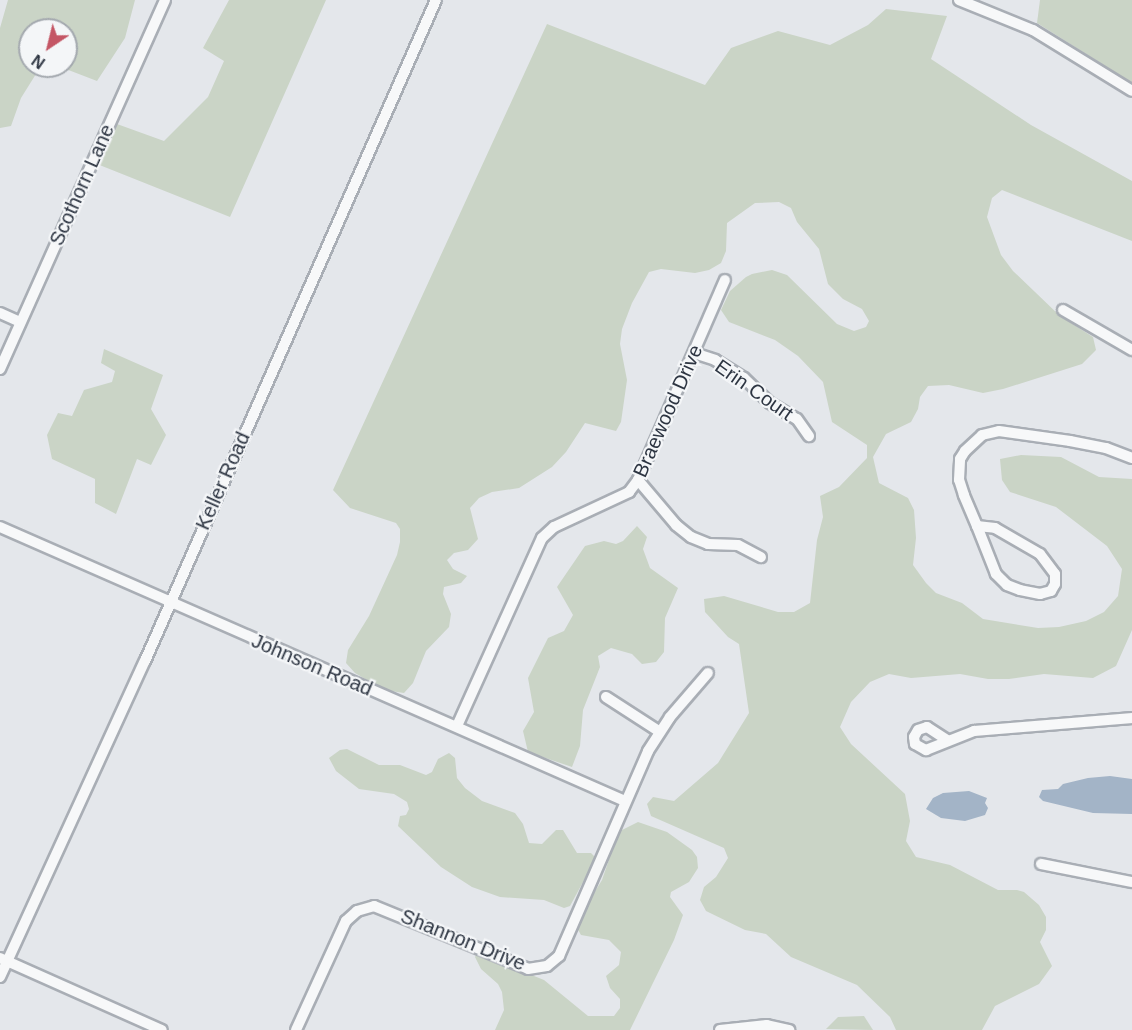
<!DOCTYPE html>
<html>
<head>
<meta charset="utf-8">
<style>
	body { margin:0 }
	#map { position:relative; width:1132px; height:1030px; overflow:hidden; background:#e4e7eb; font-family:Helvetica,sans-serif }
	div>[style] { position:absolute }
	.green>* { inset:0; background:#cad4c6 }
	.water>* { inset:0; background:#a3b4c7 }
	.roads { filter:drop-shadow(2px 0 #a9aeb5) drop-shadow(-2px 0 #a9aeb5) drop-shadow(0 2px #a9aeb5) drop-shadow(0 -2px #a9aeb5) }
	.minor>* { height:10px; margin:-5px; padding:0 5px; transform-origin:5px; border-radius:5px; background:#f7f8f9 }
	span { translate:-50% -50%; white-space:nowrap; text-align:center; line-height:1.15; -webkit-text-stroke:4.5px #f4f6f8; paint-order:stroke }
	.street-label { font-size:20px; color:#2d3542 }
	.north { position:absolute; left:18px; top:18px; width:60px; height:60px; box-sizing:border-box; background:#f4f6f8; border:2px solid #a4a9af; border-radius:50%; rotate:215deg; font-size:16px; font-weight:700; line-height:24px; text-align:center; color:#2d3542 }
	.north::after { content:''; display:block; margin:auto; width:21px; height:27px; background:#c45665; clip-path:polygon(50% 0,100% 100%,50% 72%,0 100%) }
</style>
</head>
<body>
<div id="map">
	<div class="green">
		<div style="clip-path:polygon(8px 0,135px 0,125px 38px,97px 81px,58px 66px,66px 66px,66px 30px,30px 30px,30px 66px,41px 66px,21px 98px,11px 126px,0 128px,0 28px)"></div>
		<div style="clip-path:polygon(229px 0,326px 0,230px 217px,97px 164px,117px 124px,164px 141px,208px 97px,224px 61px,203px 48px)"></div>
		<div style="clip-path:polygon(1040px 0,1132px 0,1132px 83px,1037px 23px)"></div>
		<div style="clip-path:polygon(886px 9px,947px 16px,931px 59px,1031px 125px,1132px 181px,1132px 241px,1002px 190px,992px 198px,987px 217px,1001px 255px,1013px 271px,1060px 316px,1093px 337px,1096px 350px,1082px 364px,1003px 389px,983px 393px,949px 385px,928px 386px,920px 397px,918px 409px,911px 422px,886px 434px,873px 457px,879px 483px,908px 498px,914px 510px,916px 538px,913px 565px,926px 583px,936px 593px,962px 603px,983px 619px,1038px 628px,1059px 627px,1086px 621px,1104px 612px,1118px 596px,1122px 569px,1107px 546px,1056px 507px,1010px 492px,1002px 480px,1000px 459px,1021px 455px,1061px 457px,1099px 477px,1132px 479px,1132px 630px,1116px 666px,1093px 678px,1044px 674px,1009px 679px,988px 679px,960px 674px,911px 678px,889px 674px,870px 682px,851px 702px,840px 727px,851px 744px,905px 794px,910px 821px,906px 841px,916px 857px,950px 865px,998px 890px,1017px 890px,1024px 892px,1039px 905px,1046px 917px,1046px 930px,1040px 942px,1052px 966px,1039px 984px,995px 1006px,982px 1030px,896px 1030px,890px 1017px,857px 985px,791px 957px,766px 934px,745px 930px,706px 911px,700px 900px,704px 887px,716px 877px,728px 858px,724px 848px,651px 816px,647px 804px,653px 797px,674px 801px,718px 763px,749px 713px,739px 644px,728px 637px,705px 612px,704px 599px,724px 596px,778px 612px,794px 612px,810px 603px,817px 540px,823px 517px,820px 496px,839px 487px,867px 458px,867px 445px,832px 422px,823px 382px,798px 356px,775px 340px,729px 322px,721px 310px,730px 291px,746px 277px,752px 274px,772px 270px,787px 275px,837px 324px,854px 331px,866px 327px,869px 321px,862px 309px,843px 299px,828px 284px,819px 249px,797px 222px,791px 208px,779px 202px,755px 203px,727px 223px,726px 251px,721px 263px,709px 270px,695px 273px,661px 269px,649px 272px,632px 303px,622px 329px,620px 344px,627px 380px,621px 422px,616px 431px,585px 423px,566px 452px,552px 467px,519px 488px,492px 492px,479px 498px,470px 508px,478px 539px,468px 550px,454px 553px,447px 560px,453px 569px,467px 576px,461px 583px,444px 587px,443px 594px,451px 614px,449px 627px,426px 651px,413px 683px,404px 693px,384px 690px,355px 673px,346px 663px,348px 650px,369px 616px,397px 555px,400px 542px,400px 529px,396px 523px,350px 508px,333px 490px,547px 24px,705px 85px,731px 48px,778px 31px,830px 45px,868px 25px)"></div>
		<div style="clip-path:polygon(104px 349px,163px 375px,151px 409px,166px 435px,151px 465px,137px 459px,116px 514px,95px 503px,95px 479px,52px 459px,47px 435px,58px 413px,72px 416px,84px 390px,112px 382px,115px 371px,101px 363px)"></div>
		<div style="clip-path:polygon(637px 526px,647px 537px,643px 549px,650px 568px,678px 588px,665px 618px,664px 652px,656px 662px,642px 664px,632px 654px,611px 648px,598px 656px,600px 667px,583px 710px,580px 746px,572px 767px,528px 752px,523px 731px,534px 712px,528px 678px,548px 638px,564px 631px,573px 615px,557px 587px,585px 546px,604px 541px,616px 544px,623px 541px)"></div>
		<div style="clip-path:polygon(347px 749px,379px 765px,400px 765px,426px 775px,432px 772px,438px 759px,449px 753px,455px 758px,457px 778px,465px 788px,482px 801px,515px 813px,523px 824px,529px 843px,542px 844px,556px 830px,563px 830px,577px 853px,591px 853px,596px 858px,570px 906px,564px 908px,544px 900px,500px 897px,472px 887px,441px 867px,398px 826px,400px 816px,406px 815px,409px 809px,407px 802px,394px 794px,359px 789px,336px 771px,329px 758px,340px 750px)"></div>
		<div style="clip-path:polygon(638px 822px,667px 832px,692px 850px,697px 857px,698px 868px,689px 882px,671px 892px,670px 897px,683px 915px,674px 940px,630px 1030px,495px 1030px,504px 1010px,502px 992px,498px 984px,481px 969px,475px 957px,477px 953px,544px 980px,588px 1016px,614px 1016px,620px 1008px,620px 999px,610px 988px,606px 976px,619px 965px,621px 952px,609px 940px,581px 935px,577px 928px,578px 919px,602px 880px,615px 842px,622px 830px)"></div>
		<div style="clip-path:polygon(864px 1016px,873px 1030px,826px 1029px,838px 1017px)"></div>
	</div>
	<div class="water">
		<div style="clip-path:polygon(1110px 776px,1132px 779px,1132px 814px,1093px 813px,1043px 801px,1039px 797px,1042px 790px,1058px 789px,1063px 784px,1088px 778px)"></div>
		<div style="clip-path:polygon(969px 791px,987px 798px,985px 803px,988px 808px,985px 815px,965px 821px,941px 818px,926px 809px,933px 798px,943px 793px)"></div>
	</div>
	<div class="roads">
		<div class="minor">
			<div style="left:959px;top:0;width:80px;rotate:22.1deg"></div>
			<div style="left:1033px;top:30px;width:116px;rotate:31.6deg"></div>
			<div style="left:1063px;top:310px;width:80px;rotate:30.1deg"></div>
			<div style="left:0;top:313px;width:22px;rotate:24deg"></div>
			<div style="left:694px;top:353px;width:22px;rotate:18deg"></div>
			<div style="left:715px;top:360px;width:34px;rotate:32deg"></div>
			<div style="left:744px;top:378px;width:36px;rotate:44deg"></div>
			<div style="left:770px;top:403px;width:31px;rotate:31deg"></div>
			<div style="left:797px;top:419px;width:21px;rotate:55deg"></div>
			<div style="left:0;top:369px;width:404px;rotate:-65.9deg"></div>
			<div style="left:638px;top:480px;width:59px;rotate:49.8deg"></div>
			<div style="left:676px;top:525px;width:19px;rotate:39deg"></div>
			<div style="left:691px;top:537px;width:18px;rotate:22deg"></div>
			<div style="left:708px;top:544px;width:30px;rotate:2deg"></div>
			<div style="left:738px;top:545px;width:26px;rotate:28deg"></div>
			<div style="left:977px;top:526px;width:18px;rotate:6deg"></div>
			<div style="left:995px;top:528px;width:52px;rotate:30deg"></div>
			<div style="left:1040px;top:554px;width:25px;rotate:53deg"></div>
			<div style="left:1055px;top:574px;width:10px;rotate:90deg"></div>
			<div style="left:1055px;top:584px;width:8px;rotate:120deg"></div>
			<div style="left:1051px;top:591px;width:11px;rotate:165deg"></div>
			<div style="left:1040px;top:594px;width:20px;rotate:-169deg"></div>
			<div style="left:1020px;top:590px;width:14px;rotate:-159deg"></div>
			<div style="left:1007px;top:585px;width:16px;rotate:-135deg"></div>
			<div style="left:996px;top:574px;width:52px;rotate:-111.6deg"></div>
			<div style="left:977px;top:526px;width:34px;rotate:-113deg"></div>
			<div style="left:964px;top:495px;width:16px;rotate:-108deg"></div>
			<div style="left:959px;top:480px;width:21px;rotate:-87deg"></div>
			<div style="left:960px;top:459px;width:9px;rotate:-58deg"></div>
			<div style="left:965px;top:451px;width:23px;rotate:-43deg"></div>
			<div style="left:982px;top:435px;width:17px;rotate:-13deg"></div>
			<div style="left:999px;top:431px;width:72px;rotate:8deg"></div>
			<div style="left:1070px;top:441px;width:37px;rotate:11deg"></div>
			<div style="left:1106px;top:448px;width:28px;rotate:21deg"></div>
			<div style="left:0;top:527px;width:682px;rotate:23.67deg"></div>
			<div style="left:606px;top:697px;width:64px;rotate:32.9deg"></div>
			<div style="left:457px;top:726px;width:206px;rotate:-65.7deg"></div>
			<div style="left:542px;top:538px;width:16px;rotate:-43deg"></div>
			<div style="left:554px;top:527px;width:83px;rotate:-25deg"></div>
			<div style="left:629px;top:492px;width:15px;rotate:-53deg"></div>
			<div style="left:638px;top:480px;width:218px;rotate:-66.5deg"></div>
			<div style="left:947px;top:740px;width:24px;rotate:-147deg"></div>
			<div style="left:927px;top:727px;width:9px;rotate:162deg"></div>
			<div style="left:918px;top:730px;width:8px;rotate:120deg"></div>
			<div style="left:914px;top:737px;width:7px;rotate:82deg"></div>
			<div style="left:915px;top:744px;width:13px;rotate:29deg"></div>
			<div style="left:926px;top:750px;width:52px;rotate:-21.6deg"></div>
			<div style="left:974px;top:731px;width:159px;rotate:-4.7deg"></div>
			<div style="left:1041px;top:864px;width:93px;rotate:11.2deg"></div>
			<div style="left:0;top:958px;width:177px;rotate:24deg"></div>
			<div style="left:0;top:977px;width:348px;rotate:-65.4deg"></div>
			<div style="left:145px;top:661px;width:722px;rotate:-66.24deg"></div>
			<div style="left:296px;top:1030px;width:120px;rotate:-65.4deg"></div>
			<div style="left:346px;top:921px;width:15px;rotate:-42deg"></div>
			<div style="left:357px;top:911px;width:18px;rotate:-16deg"></div>
			<div style="left:374px;top:906px;width:166px;rotate:22.2deg"></div>
			<div style="left:528px;top:969px;width:19px;rotate:-9deg"></div>
			<div style="left:547px;top:966px;width:16px;rotate:-40deg"></div>
			<div style="left:559px;top:956px;width:223px;rotate:-66.5deg"></div>
			<div style="left:648px;top:751px;width:40px;rotate:-57.1deg"></div>
			<div style="left:670px;top:717px;width:58px;rotate:-49.2deg"></div>
			<div style="left:720px;top:1030px;width:47px;rotate:-6.1deg"></div>
			<div style="left:767px;top:1025px;width:23px;rotate:13deg"></div>
		</div>
	</div>
	<div class="street-label">
		<span style="left:82px;top:185px;rotate:-66deg">Scothorn Lane</span>
		<span style="left:754px;top:390px;rotate:35deg">Erin Court</span>
		<span style="left:668px;top:411px;rotate:-66deg">Braewood Drive</span>
		<span style="left:223px;top:481px;rotate:-66deg">Keller Road</span>
		<span style="left:312px;top:665px;rotate:23deg">Johnson Road</span>
		<span style="left:463px;top:940px;rotate:22deg">Shannon Drive</span>
	</div>
	<div class="north">N</div>
</div>
</body>
</html>
